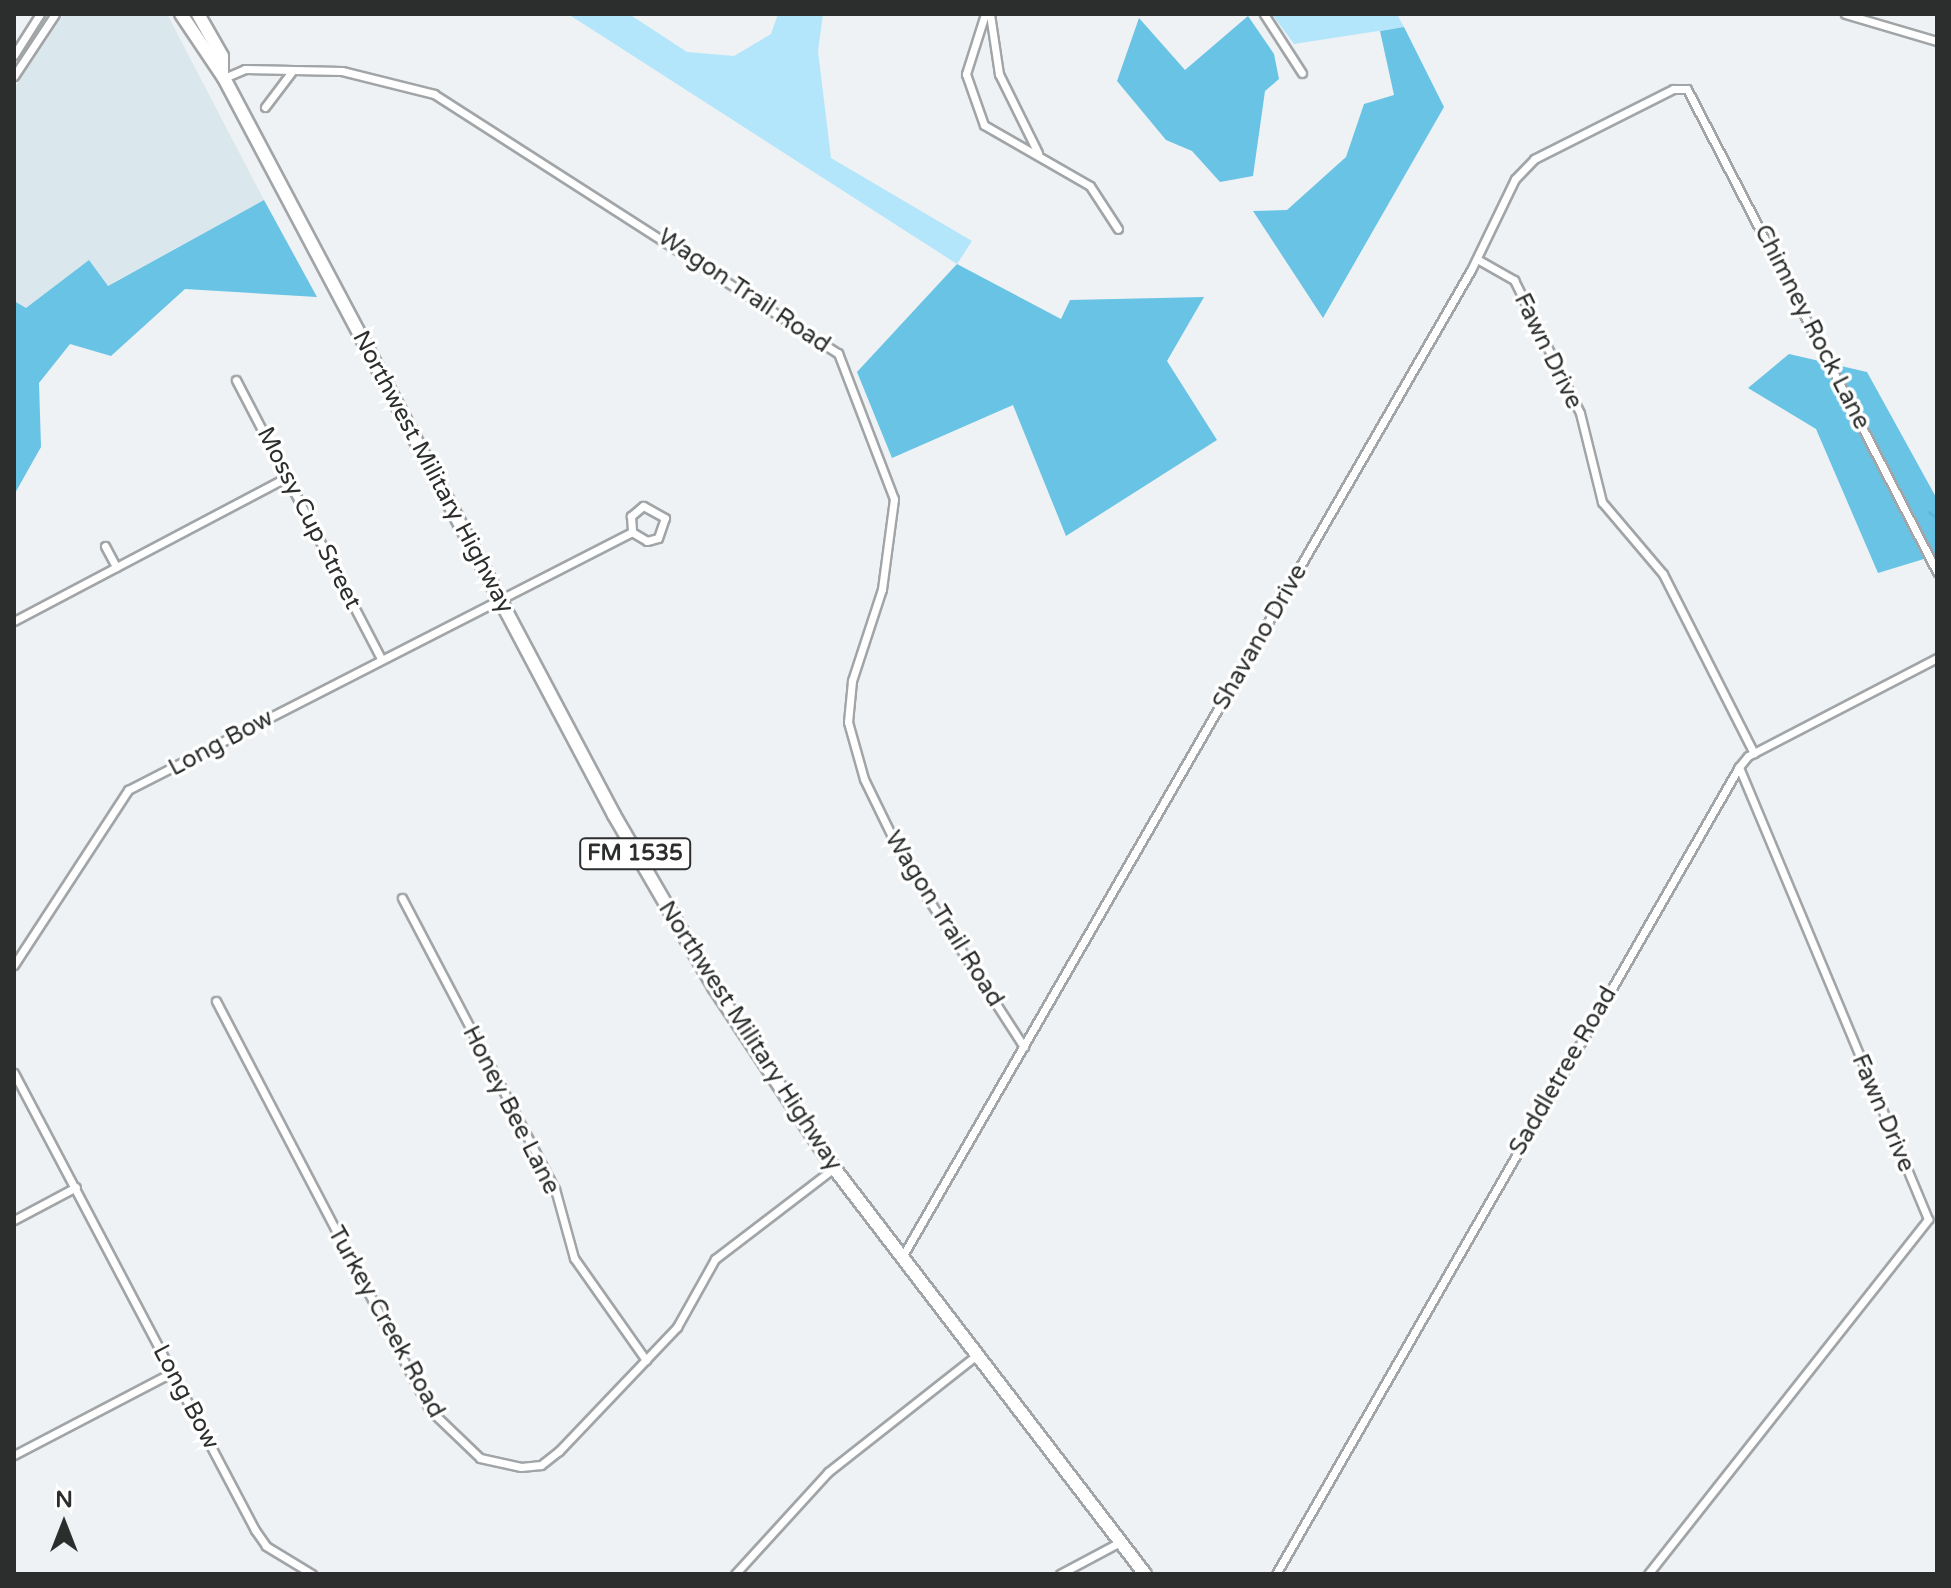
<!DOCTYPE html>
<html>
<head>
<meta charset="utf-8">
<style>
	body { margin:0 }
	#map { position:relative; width:1951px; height:1588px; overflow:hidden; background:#eef2f4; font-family:"Varela Round",sans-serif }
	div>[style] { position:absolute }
	.built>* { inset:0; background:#dae7ec }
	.green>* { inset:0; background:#b3e6fa }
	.forest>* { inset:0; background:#68c3e5 }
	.stream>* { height:3px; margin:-1.5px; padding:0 1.5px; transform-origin:1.5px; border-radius:1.5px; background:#5db9da }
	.roads { filter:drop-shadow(2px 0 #a1a5a7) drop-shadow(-2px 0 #a1a5a7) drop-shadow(0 2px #a1a5a7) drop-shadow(0 -2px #a1a5a7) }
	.minor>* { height:7px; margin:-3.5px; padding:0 3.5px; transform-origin:3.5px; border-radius:3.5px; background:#fff }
	.primary>* { height:12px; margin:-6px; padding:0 6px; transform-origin:6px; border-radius:6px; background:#fff }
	span { translate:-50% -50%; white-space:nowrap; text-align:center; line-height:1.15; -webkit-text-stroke:7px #fff; paint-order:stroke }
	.shield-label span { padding:2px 6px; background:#fff; border:2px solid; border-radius:6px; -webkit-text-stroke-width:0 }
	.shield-label { font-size:22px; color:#2c2e2e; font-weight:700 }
	.street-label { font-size:24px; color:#2c2e2e }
	.frame { position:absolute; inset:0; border:16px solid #2c2e2e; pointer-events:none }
	.north { position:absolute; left:24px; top:1484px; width:80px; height:80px; -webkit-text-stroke:6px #fff; paint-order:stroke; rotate:0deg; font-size:22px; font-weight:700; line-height:32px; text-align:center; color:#2c2e2e }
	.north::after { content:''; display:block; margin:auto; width:28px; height:36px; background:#2c2e2e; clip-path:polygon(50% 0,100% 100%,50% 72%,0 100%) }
</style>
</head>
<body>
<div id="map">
	<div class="built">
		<div style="clip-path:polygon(64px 14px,167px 14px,264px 200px,107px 286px,89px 260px,25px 309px,14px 301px,14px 89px)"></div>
	</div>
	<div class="green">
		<div style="clip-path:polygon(568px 14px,629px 14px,687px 52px,734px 56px,771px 34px,778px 14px,823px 14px,818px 51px,831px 158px,972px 241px,957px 264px)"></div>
		<div style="clip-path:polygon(1272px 14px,1397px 14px,1404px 27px,1294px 44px)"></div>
	</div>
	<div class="forest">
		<div style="clip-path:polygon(1248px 16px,1274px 54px,1279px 79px,1265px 91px,1253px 176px,1220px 182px,1192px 151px,1166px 140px,1117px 81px,1139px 18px,1185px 70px)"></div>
		<div style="clip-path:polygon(1404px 27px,1444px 107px,1323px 318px,1253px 211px,1287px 210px,1346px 157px,1364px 104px,1394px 95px,1380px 31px)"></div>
		<div style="clip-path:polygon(264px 200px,317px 297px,185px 289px,111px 356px,70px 344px,39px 383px,41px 447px,14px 495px,14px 301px,26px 308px,89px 260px,108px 286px)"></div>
		<div style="clip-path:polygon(957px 264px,1061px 319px,1070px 300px,1204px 297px,1167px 361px,1217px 440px,1066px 536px,1013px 405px,892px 458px,857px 372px)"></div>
		<div style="clip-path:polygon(1789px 354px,1867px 372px,1937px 499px,1937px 555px,1878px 573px,1816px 429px,1748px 388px)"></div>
	</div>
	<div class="stream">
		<div style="left:1929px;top:512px;width:10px;rotate:37deg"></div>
	</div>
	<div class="roads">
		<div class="minor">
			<div style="left:985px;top:14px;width:63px;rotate:107.6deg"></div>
			<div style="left:966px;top:74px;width:54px;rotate:70.6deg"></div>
			<div style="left:984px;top:125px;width:122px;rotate:29.9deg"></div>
			<div style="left:1090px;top:186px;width:51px;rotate:56.9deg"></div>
			<div style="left:990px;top:14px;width:61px;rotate:81.5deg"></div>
			<div style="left:999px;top:74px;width:88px;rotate:63.7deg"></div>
			<div style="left:1264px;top:14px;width:70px;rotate:57.2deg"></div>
			<div style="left:1845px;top:14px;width:96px;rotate:16.4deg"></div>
			<div style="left:14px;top:55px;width:49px;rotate:-57.6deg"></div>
			<div style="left:14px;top:76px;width:74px;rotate:-56.5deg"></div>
			<div style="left:224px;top:78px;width:23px;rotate:-23deg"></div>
			<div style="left:245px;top:69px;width:97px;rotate:1.2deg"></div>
			<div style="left:342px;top:71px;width:95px;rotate:14deg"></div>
			<div style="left:434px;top:94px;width:480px;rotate:32.7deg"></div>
			<div style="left:838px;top:353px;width:156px;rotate:69deg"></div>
			<div style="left:894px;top:499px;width:91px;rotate:97.6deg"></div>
			<div style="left:882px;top:589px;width:97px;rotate:108.1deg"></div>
			<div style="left:852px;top:681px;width:41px;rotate:95.6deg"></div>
			<div style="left:848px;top:722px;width:59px;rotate:74.3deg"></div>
			<div style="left:864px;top:779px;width:93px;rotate:64deg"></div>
			<div style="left:905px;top:863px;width:219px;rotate:57.1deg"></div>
			<div style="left:265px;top:107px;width:46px;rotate:-52.9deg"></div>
			<div style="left:1477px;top:259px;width:43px;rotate:29.6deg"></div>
			<div style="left:1514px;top:280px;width:148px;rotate:63.6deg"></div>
			<div style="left:1580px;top:413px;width:92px;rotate:76.1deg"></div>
			<div style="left:1602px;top:502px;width:94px;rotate:49.7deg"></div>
			<div style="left:1663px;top:574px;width:201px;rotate:63.1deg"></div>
			<div style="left:236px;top:380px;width:312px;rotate:62.5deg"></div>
			<div style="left:105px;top:546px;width:24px;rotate:62deg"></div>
			<div style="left:14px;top:621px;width:309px;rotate:-27.8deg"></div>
			<div style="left:402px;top:898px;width:329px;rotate:62.3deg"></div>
			<div style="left:555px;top:1189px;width:72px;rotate:74.6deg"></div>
			<div style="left:574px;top:1258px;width:125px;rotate:54.8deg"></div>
			<div style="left:14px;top:965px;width:209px;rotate:-56.9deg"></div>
			<div style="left:128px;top:790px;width:566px;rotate:-27.11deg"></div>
			<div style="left:632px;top:532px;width:17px;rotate:31deg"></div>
			<div style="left:647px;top:541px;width:11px;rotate:-15deg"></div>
			<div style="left:658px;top:538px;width:21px;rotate:-71deg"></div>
			<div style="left:665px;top:518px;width:25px;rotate:-151deg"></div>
			<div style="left:643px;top:506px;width:16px;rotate:140deg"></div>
			<div style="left:631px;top:516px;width:16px;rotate:86deg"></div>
			<div style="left:216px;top:1001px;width:462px;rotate:62.4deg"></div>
			<div style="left:430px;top:1410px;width:69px;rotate:43.8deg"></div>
			<div style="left:480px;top:1458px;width:42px;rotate:12.4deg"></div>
			<div style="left:521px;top:1467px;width:20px;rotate:-6deg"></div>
			<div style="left:541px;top:1465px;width:23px;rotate:-38deg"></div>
			<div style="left:559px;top:1451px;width:171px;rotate:-46.4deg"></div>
			<div style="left:677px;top:1327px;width:78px;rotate:-60.8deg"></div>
			<div style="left:715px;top:1259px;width:150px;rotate:-37.4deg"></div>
			<div style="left:14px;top:1073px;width:517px;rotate:62.19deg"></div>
			<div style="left:255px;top:1530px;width:19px;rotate:55deg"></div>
			<div style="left:266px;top:1546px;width:54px;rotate:31.3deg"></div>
			<div style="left:14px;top:1220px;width:70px;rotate:-28deg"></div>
			<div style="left:902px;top:1257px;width:1139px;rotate:-60.04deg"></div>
			<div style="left:1471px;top:270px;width:101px;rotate:-64.2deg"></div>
			<div style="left:1515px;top:179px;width:28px;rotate:-46deg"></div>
			<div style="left:1534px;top:159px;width:156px;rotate:-26.7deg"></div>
			<div style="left:1673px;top:89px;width:14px"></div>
			<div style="left:1687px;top:89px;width:544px;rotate:62.63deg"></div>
			<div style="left:14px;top:1455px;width:179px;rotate:-27.6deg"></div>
			<div style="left:735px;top:1574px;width:138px;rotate:-47.6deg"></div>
			<div style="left:828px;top:1472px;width:191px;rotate:-38.2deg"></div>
			<div style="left:1060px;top:1574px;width:68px;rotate:-28.1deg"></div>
			<div style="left:1276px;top:1574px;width:930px;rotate:-60.16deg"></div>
			<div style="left:1739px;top:767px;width:14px;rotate:-51deg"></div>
			<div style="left:1748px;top:756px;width:213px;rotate:-27.4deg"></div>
			<div style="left:1648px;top:1574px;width:452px;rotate:-51.7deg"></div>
			<div style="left:1928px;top:1219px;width:490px;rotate:-112.7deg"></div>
		</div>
		<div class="primary">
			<div style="left:181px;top:14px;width:77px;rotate:56.1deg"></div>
			<div style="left:224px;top:78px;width:834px;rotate:62.11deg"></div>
			<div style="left:614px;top:815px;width:199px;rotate:59.8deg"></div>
			<div style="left:714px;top:987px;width:217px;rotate:56.5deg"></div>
			<div style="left:834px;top:1168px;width:511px;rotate:52.55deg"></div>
			<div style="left:198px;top:14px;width:48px;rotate:60.3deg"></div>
			<div style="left:222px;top:56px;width:17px;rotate:90deg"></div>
		</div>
	</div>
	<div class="shield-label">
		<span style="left:635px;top:854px">FM 1535</span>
	</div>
	<div class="street-label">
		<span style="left:744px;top:291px;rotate:34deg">Wagon Trail Road</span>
		<span style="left:1812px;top:327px;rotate:63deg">Chimney Rock Lane</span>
		<span style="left:1548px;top:351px;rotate:64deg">Fawn Drive</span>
		<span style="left:433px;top:472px;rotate:62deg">Northwest Military Highway</span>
		<span style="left:309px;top:518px;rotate:63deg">Mossy Cup Street</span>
		<span style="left:1260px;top:637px;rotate:-60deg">Shavano Drive</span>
		<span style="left:221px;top:743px;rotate:-28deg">Long Bow</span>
		<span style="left:944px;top:919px;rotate:58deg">Wagon Trail Road</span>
		<span style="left:750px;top:1036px;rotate:57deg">Northwest Military Highway</span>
		<span style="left:1563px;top:1071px;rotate:-60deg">Saddletree Road</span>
		<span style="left:511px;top:1110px;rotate:63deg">Honey Bee Lane</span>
		<span style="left:1883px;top:1113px;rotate:67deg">Fawn Drive</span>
		<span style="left:386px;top:1322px;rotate:61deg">Turkey Creek Road</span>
		<span style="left:186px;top:1397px;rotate:62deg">Long Bow</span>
	</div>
	<div class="frame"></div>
	<div class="north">N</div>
</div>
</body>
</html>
